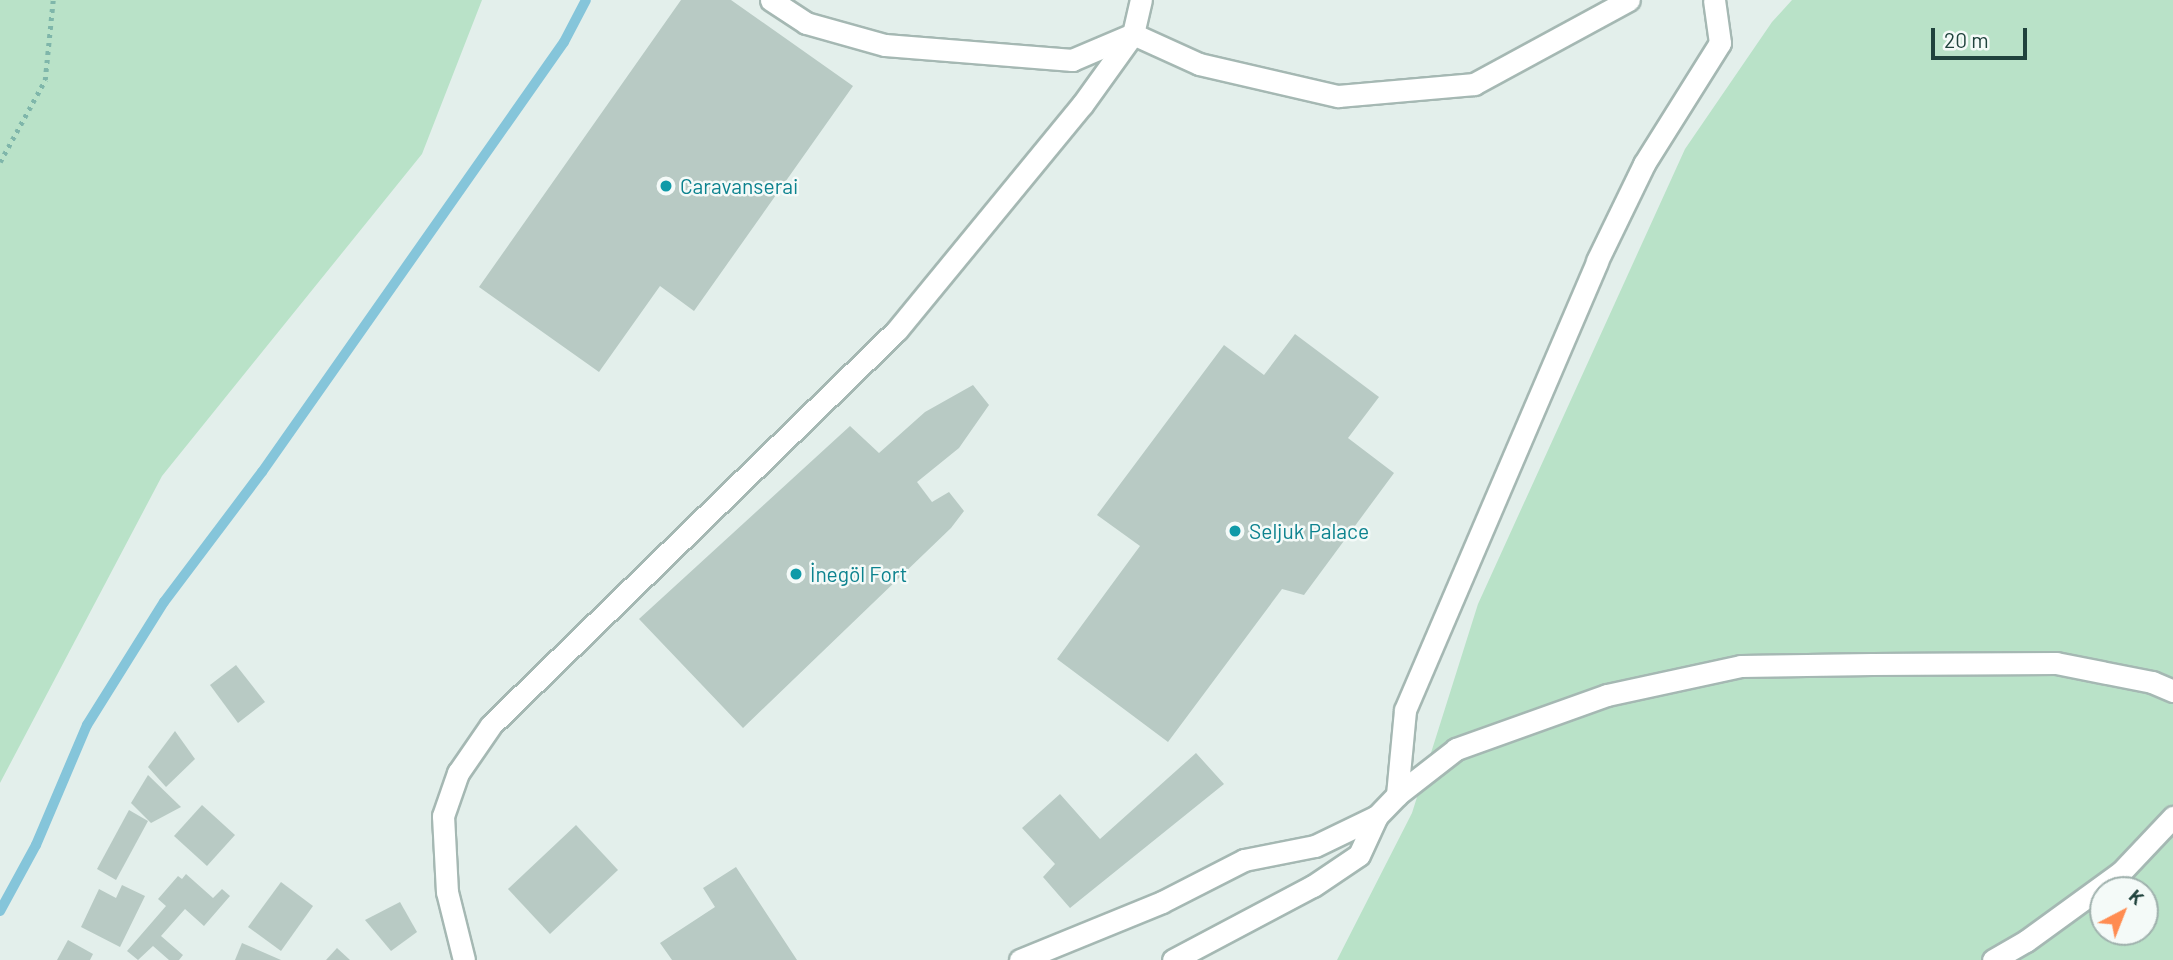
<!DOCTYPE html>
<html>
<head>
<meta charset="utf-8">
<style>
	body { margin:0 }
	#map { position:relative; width:2173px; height:960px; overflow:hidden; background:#e3efeb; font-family:Barlow,sans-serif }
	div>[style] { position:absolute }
	.green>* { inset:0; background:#b9e2c8 }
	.stream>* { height:10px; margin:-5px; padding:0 5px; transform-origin:5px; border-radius:5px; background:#85c5da }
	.building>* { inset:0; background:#b8cac4 }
	.path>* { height:4.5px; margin-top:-2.25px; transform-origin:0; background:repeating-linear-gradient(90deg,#7fb6aa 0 3.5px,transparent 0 8.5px) }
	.roads { filter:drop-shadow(2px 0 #a5b8b3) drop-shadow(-2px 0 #a5b8b3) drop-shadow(0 2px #a5b8b3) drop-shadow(0 -2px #a5b8b3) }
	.minor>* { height:21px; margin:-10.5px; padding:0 10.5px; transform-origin:10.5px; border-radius:10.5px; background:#fff }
	.dots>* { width:19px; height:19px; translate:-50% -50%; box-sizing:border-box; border:4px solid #f4faf8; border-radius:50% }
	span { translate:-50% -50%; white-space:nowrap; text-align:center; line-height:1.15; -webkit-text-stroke:5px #f4faf8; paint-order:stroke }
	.culture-label { font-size:21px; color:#0d838f }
	.left { translate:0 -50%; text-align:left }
	.north { position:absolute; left:2089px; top:876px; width:70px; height:70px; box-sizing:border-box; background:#f4faf8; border:2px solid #9fb1ad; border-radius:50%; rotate:42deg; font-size:19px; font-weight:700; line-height:28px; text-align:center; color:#20433d }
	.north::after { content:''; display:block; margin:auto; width:24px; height:32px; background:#ff8c51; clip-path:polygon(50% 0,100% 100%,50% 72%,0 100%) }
	.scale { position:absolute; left:1931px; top:28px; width:96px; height:32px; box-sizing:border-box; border:4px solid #20433d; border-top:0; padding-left:9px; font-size:21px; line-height:24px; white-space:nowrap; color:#20433d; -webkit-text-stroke:5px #f4faf8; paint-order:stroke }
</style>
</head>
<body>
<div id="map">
	<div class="green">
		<div style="clip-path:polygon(0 0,482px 0,422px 154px,162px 476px,0 783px)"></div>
		<div style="clip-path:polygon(evenodd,1792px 0,2173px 0,2173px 960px,1337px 960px,1412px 813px,1478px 604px,1685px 149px,1772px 22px,1792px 0,2103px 890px,2145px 890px,2145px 932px,2103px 932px,2103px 890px)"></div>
	</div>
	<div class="stream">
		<div style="left:0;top:911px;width:75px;rotate:-61.4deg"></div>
		<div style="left:36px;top:845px;width:130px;rotate:-67deg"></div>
		<div style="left:87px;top:725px;width:145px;rotate:-58deg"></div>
		<div style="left:164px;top:602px;width:163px;rotate:-53deg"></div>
		<div style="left:262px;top:472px;width:525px;rotate:-54.92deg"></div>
		<div style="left:564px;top:42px;width:47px;rotate:-62.4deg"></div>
	</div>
	<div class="building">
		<div style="clip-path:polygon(681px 0,731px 0,853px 86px,694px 311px,660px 286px,599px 372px,479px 287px)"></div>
		<div style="clip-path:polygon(1295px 334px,1379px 397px,1348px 438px,1394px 473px,1304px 595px,1282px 589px,1168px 742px,1057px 659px,1140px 546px,1097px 515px,1224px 345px,1264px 375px)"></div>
		<div style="clip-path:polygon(973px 385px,989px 405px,959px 448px,917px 482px,932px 502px,949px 492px,964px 511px,951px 528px,743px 728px,639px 619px,850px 426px,879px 453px,925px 412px)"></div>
		<div style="clip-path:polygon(236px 665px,265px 702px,238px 723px,210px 685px)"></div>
		<div style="clip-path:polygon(175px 731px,195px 759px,166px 787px,148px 767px)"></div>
		<div style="clip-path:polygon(1196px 753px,1224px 784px,1070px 908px,1043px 877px,1055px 864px,1022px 828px,1060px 794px,1100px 839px)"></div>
		<div style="clip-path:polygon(148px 775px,181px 807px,151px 823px,131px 803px)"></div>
		<div style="clip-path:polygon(202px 805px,235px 835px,207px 866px,174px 836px)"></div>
		<div style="clip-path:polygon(129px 810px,148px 821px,116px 880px,97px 869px)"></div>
		<div style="clip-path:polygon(576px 825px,618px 870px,550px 934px,508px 889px)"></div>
		<div style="clip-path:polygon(736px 867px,797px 960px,672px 960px,660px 943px,715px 907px,703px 888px)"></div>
		<div style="clip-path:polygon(186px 874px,213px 898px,222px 889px,230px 896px,204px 926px,185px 909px,161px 936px,183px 955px,179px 960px,169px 960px,153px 946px,138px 960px,127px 951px,166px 906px,158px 899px,178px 876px,182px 879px)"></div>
		<div style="clip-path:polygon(281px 882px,313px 906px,281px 951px,248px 927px)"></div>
		<div style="clip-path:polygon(122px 885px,145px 896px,120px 947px,81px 927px,99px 889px,116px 898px)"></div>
		<div style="clip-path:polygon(400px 902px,417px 932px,391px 951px,365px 920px)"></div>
		<div style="clip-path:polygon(68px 940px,93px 954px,90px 960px,57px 960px)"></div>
		<div style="clip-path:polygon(242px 943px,281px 960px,235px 960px)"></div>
		<div style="clip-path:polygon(337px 948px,350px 960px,326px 960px)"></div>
	</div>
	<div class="path">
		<div style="left:0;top:162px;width:94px;rotate:-61.2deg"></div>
		<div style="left:45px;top:80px;width:80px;rotate:-84.3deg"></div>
	</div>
	<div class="roads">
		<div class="minor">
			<div style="left:771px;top:0;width:42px;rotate:33.3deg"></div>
			<div style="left:806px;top:23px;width:82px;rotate:15.6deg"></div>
			<div style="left:885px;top:45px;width:188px;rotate:4.6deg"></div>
			<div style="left:1072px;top:60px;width:66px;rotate:-23.1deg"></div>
			<div style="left:1133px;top:34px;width:72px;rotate:24.4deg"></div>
			<div style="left:1199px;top:64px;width:143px;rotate:13deg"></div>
			<div style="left:1338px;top:96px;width:137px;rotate:-5deg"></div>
			<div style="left:1474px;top:84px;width:176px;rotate:-28.5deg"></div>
			<div style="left:1397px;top:795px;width:85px;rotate:-84.6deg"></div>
			<div style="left:1405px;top:710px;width:488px;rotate:-66.8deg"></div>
			<div style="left:1597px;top:261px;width:108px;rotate:-64.1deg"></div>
			<div style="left:1644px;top:164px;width:143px;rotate:-57.9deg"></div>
			<div style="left:1720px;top:43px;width:43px;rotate:-97.9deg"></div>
			<div style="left:464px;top:960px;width:70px;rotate:-104deg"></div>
			<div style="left:447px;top:892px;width:76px;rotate:-93deg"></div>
			<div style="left:443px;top:816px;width:46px;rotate:-70.8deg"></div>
			<div style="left:458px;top:773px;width:58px;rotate:-55.5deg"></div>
			<div style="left:491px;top:725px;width:566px;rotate:-44.21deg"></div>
			<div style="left:897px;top:330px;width:291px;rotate:-50.6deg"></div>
			<div style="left:1082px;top:105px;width:87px;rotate:-54.3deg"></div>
			<div style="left:1133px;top:34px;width:35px;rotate:-77deg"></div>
			<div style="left:1020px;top:960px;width:153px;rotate:-22.2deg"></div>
			<div style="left:1162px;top:902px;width:92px;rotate:-27.1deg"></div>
			<div style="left:1244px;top:860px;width:72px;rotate:-11.2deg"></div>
			<div style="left:1315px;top:846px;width:69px;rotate:-25.8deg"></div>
			<div style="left:1173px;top:960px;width:158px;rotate:-27.9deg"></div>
			<div style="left:1313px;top:886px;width:55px;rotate:-34deg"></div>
			<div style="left:1359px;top:855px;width:43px;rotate:-65.2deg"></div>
			<div style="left:1377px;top:816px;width:29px;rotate:-46deg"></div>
			<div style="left:1397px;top:795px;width:75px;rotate:-37.9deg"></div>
			<div style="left:1456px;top:749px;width:160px;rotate:-19.7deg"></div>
			<div style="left:1607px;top:695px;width:137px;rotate:-12.2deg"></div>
			<div style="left:1741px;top:666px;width:131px;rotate:-0.9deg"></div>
			<div style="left:1872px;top:664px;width:184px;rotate:-0.3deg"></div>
			<div style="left:2056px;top:663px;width:98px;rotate:11.2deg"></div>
			<div style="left:2152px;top:682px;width:23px;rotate:23deg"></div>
			<div style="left:1993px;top:960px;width:38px;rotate:-30deg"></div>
			<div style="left:2026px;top:941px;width:117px;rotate:-36deg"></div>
			<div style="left:2121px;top:872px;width:76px;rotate:-46.6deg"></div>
		</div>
	</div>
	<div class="dots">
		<div style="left:666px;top:186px;background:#0f9aa8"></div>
		<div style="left:1235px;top:531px;background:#0f9aa8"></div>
		<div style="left:796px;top:574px;background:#0f9aa8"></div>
	</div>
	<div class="culture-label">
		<span class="left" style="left:680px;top:186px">Caravanserai</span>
		<span class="left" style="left:1249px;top:531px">Seljuk Palace</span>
		<span class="left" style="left:810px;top:574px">İnegöl Fort</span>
	</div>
	<div class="north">K</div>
	<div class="scale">20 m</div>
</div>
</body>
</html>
